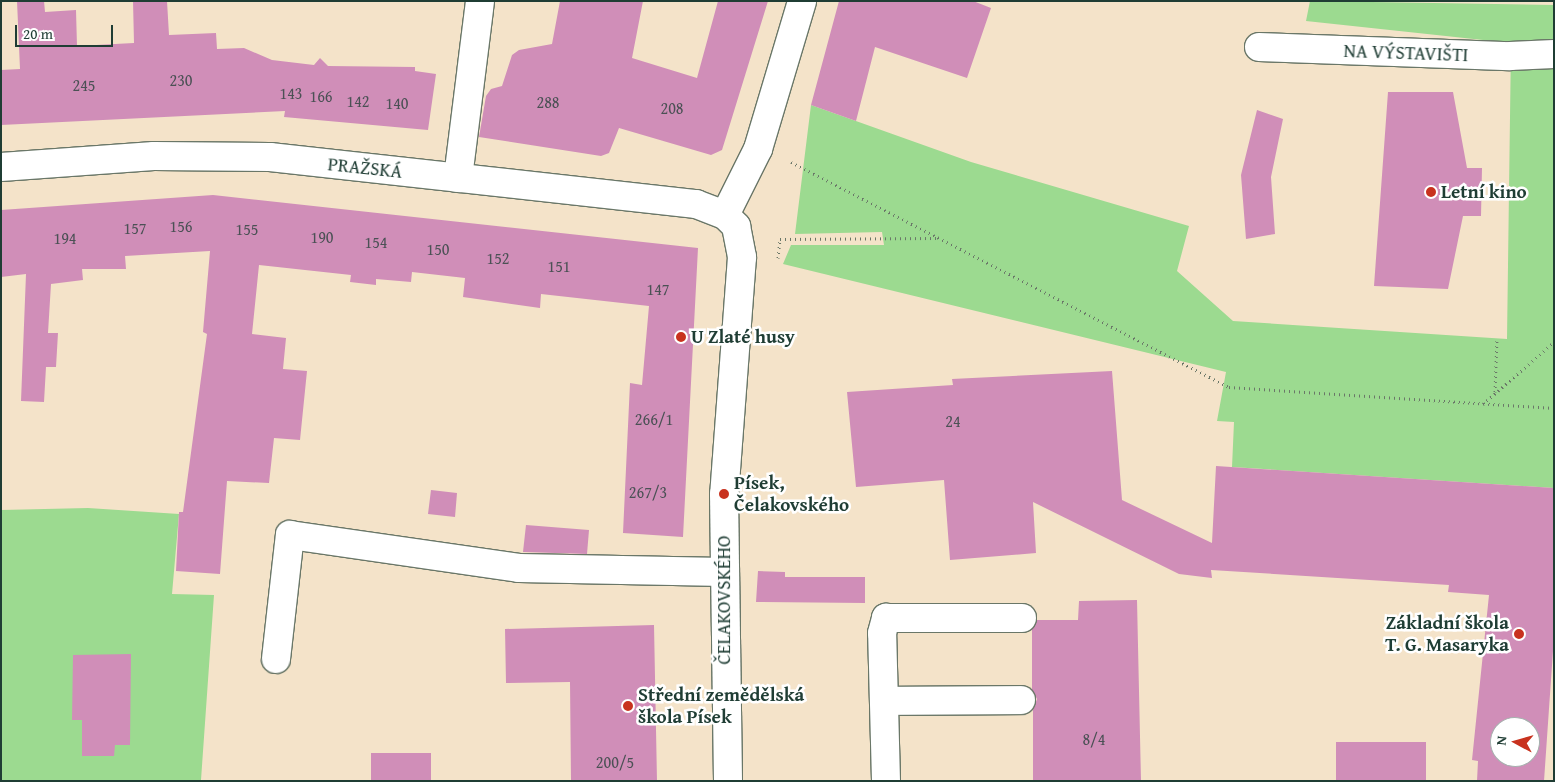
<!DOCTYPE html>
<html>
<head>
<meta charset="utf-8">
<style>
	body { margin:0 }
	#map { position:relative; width:1555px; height:782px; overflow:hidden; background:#f4e3c9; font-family:"Gentium Book Plus",serif }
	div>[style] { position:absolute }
	.green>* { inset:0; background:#9cda90 }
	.building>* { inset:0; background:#d08eb8 }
	.path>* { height:3px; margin-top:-1.5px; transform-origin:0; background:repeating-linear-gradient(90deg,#6a7768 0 1px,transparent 0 5px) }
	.roads { filter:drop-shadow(1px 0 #6a7768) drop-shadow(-1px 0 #6a7768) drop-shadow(0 1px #6a7768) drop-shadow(0 -1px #6a7768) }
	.minor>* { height:28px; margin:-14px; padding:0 14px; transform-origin:14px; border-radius:14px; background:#fff }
	.major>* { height:28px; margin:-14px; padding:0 14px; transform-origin:14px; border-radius:14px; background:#fff }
	.dots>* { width:14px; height:14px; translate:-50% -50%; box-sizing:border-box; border:2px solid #fff; border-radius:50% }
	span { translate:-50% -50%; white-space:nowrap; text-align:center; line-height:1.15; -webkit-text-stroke:5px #fff; paint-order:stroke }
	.number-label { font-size:16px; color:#4b5155 }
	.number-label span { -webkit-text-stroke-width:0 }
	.street-label { font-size:19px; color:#1f3d34 }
	.poi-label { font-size:19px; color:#1f3d34; font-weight:700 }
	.left { translate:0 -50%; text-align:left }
	.right { translate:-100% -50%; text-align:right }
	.frame { position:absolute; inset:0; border:2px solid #1f3d34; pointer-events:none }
	.north { position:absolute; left:1490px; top:717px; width:50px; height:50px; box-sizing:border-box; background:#fff; border:1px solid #a5b1ae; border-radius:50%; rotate:276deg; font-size:14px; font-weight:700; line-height:20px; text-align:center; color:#1f3d34 }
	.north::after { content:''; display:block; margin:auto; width:18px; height:22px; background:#c8321e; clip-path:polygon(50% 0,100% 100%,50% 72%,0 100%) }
	.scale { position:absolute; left:15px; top:25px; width:98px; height:22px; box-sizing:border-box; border:2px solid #1f3d34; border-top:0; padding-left:6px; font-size:15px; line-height:18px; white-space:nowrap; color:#1f3d34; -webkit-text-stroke:4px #fff; paint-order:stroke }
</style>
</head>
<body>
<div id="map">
	<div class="green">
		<div style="clip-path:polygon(1310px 1px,1554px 5px,1554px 488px,1232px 467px,1234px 422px,1217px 421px,1226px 372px,783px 264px,791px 245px,884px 245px,882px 232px,795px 234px,811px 105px,971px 162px,1189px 226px,1177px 271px,1233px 321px,1507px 339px,1511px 43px,1306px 21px)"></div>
		<div style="clip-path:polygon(88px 508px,179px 514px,172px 594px,214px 595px,201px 780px,1px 781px,1px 510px)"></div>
	</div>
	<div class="building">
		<div style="clip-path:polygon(17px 1px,44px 1px,45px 12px,76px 10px,77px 46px,134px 43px,133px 1px,167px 1px,169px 35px,216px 33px,217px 49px,244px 48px,272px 60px,314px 65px,320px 58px,328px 66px,415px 67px,415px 71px,436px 74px,428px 130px,284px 117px,285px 111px,1px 125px,1px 70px,20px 69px)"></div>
		<div style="clip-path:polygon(560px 1px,643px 1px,632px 58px,697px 78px,718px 1px,768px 1px,722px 150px,711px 155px,619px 128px,609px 153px,601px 156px,479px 137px,486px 96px,491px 89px,502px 86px,512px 55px,519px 50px,552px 44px)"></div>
		<div style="clip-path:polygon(839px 1px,973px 1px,991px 8px,967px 78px,875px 47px,856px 121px,811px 105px)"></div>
		<div style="clip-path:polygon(1388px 92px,1453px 92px,1467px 168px,1482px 168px,1481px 216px,1463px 216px,1448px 289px,1374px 286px)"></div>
		<div style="clip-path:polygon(1257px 110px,1283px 119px,1271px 177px,1275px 234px,1246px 239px,1241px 175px)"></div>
		<div style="clip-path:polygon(213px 195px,698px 248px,683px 537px,623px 533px,630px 383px,642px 385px,649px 306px,541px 294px,540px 308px,463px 297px,465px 278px,412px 272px,411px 282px,376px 279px,376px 285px,350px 282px,351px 275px,259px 265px,252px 334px,286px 338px,283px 369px,307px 371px,300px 440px,274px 438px,269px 483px,227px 481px,220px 574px,176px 571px,179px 512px,183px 512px,207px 334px,203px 332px,210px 251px,125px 256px,126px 269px,82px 269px,83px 280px,51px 284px,48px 333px,58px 333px,56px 367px,46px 367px,44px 402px,21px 401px,26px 274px,1px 277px,1px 210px)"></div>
		<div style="clip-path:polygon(evenodd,1112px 371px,1122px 500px,1212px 543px,1216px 466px,1554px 488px,1553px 651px,1544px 781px,1477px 781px,1478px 761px,1472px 760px,1489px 595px,1448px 592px,1449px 585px,1211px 570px,1212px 578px,1179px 574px,1033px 502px,1036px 553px,950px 560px,944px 480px,856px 487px,847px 392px,953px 385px,952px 379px,1112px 371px,1500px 727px,1530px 727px,1530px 757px,1500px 757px,1500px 727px)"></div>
		<div style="clip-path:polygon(431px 490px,457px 493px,455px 517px,428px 514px)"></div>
		<div style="clip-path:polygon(526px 525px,589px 530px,587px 554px,523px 552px)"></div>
		<div style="clip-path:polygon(758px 571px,785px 572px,785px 577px,865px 577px,865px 603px,756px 602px)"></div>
		<div style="clip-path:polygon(1137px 600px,1141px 781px,1033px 781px,1033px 710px,1037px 699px,1032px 690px,1032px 629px,1037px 620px,1078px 620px,1079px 601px)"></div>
		<div style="clip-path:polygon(654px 625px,657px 781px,571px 781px,570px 682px,506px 683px,505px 629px)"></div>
		<div style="clip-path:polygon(131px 654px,130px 745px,115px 745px,114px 756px,82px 756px,82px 720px,72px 720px,73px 655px)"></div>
		<div style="clip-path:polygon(1336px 742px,1426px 742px,1426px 781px,1336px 781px)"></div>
		<div style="clip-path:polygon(371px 753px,431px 753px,431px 781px,371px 781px)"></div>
	</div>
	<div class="path">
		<div style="left:791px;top:162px;width:492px;rotate:27.2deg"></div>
		<div style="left:1229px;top:387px;width:326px;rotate:3.7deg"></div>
		<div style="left:778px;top:258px;width:19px;rotate:-84deg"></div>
		<div style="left:780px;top:239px;width:159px;rotate:-0.4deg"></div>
		<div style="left:1495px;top:392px;width:54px;rotate:-87.9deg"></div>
		<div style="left:1483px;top:404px;width:94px;rotate:-41.1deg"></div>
	</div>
	<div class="roads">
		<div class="minor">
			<div style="left:1259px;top:47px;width:251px;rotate:2.1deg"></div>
			<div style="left:1510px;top:56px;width:44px;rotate:-2.6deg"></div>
			<div style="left:458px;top:178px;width:178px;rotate:-82.9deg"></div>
			<div style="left:725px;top:215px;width:74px;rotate:-63.4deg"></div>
			<div style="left:758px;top:149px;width:154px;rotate:-73.4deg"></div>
			<div style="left:276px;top:659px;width:125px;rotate:-83.6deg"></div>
			<div style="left:290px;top:535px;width:231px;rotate:8.2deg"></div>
			<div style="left:519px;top:568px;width:205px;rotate:1.1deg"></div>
			<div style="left:884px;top:701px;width:137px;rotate:-0.4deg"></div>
			<div style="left:886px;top:781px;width:148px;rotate:-91.5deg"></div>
			<div style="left:882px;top:633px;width:16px;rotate:-75deg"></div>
			<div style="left:886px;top:618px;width:136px"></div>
		</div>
		<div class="major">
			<div style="left:1px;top:167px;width:153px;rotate:-4.1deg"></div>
			<div style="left:154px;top:156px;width:116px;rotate:0.5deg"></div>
			<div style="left:270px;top:157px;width:429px;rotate:6.3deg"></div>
			<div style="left:696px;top:204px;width:31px;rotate:21deg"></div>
			<div style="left:725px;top:215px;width:16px;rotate:45deg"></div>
			<div style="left:736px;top:226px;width:32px;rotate:79deg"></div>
			<div style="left:742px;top:257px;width:238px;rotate:94.3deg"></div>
			<div style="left:724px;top:494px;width:287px;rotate:89.2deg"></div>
		</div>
	</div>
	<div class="dots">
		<div style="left:1431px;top:192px;background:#c8321e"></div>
		<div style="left:681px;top:337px;background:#c8321e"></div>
		<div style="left:724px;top:494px;background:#c8321e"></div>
		<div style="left:1519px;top:634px;background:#c8321e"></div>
		<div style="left:628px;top:706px;background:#c8321e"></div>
	</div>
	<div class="number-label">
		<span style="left:181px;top:80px">230</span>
		<span style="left:84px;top:85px">245</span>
		<span style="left:291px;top:93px">143</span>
		<span style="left:321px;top:96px">166</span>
		<span style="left:358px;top:101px">142</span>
		<span style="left:548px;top:102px">288</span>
		<span style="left:397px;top:103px">140</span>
		<span style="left:672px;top:108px">208</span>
		<span style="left:181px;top:226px">156</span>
		<span style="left:135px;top:228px">157</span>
		<span style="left:247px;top:229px">155</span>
		<span style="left:322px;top:237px">190</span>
		<span style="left:65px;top:238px">194</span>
		<span style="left:376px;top:242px">154</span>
		<span style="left:438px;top:249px">150</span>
		<span style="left:498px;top:258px">152</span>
		<span style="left:559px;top:266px">151</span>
		<span style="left:658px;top:289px">147</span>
		<span style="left:654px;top:419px">266/1</span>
		<span style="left:953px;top:421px">24</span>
		<span style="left:648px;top:492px">267/3</span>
		<span style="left:1094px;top:739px">8/4</span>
		<span style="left:615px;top:762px">200/5</span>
	</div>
	<div class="street-label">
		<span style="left:1406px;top:53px;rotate:2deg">NA VÝSTAVIŠTI</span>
		<span style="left:365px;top:168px;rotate:6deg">PRAŽSKÁ</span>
		<span style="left:724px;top:600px;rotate:-90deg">ČELAKOVSKÉHO</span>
	</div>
	<div class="poi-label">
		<span class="left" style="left:1441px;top:192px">Letní kino</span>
		<span class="left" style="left:691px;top:337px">U Zlaté husy</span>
		<span class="left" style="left:734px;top:494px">Písek,<br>Čelakovského</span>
		<span class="right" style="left:1509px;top:634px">Základní škola<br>T. G. Masaryka</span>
		<span class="left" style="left:638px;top:706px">Střední zemědělská<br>škola Písek</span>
	</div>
	<div class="frame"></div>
	<div class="north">N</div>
	<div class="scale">20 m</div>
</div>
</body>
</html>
